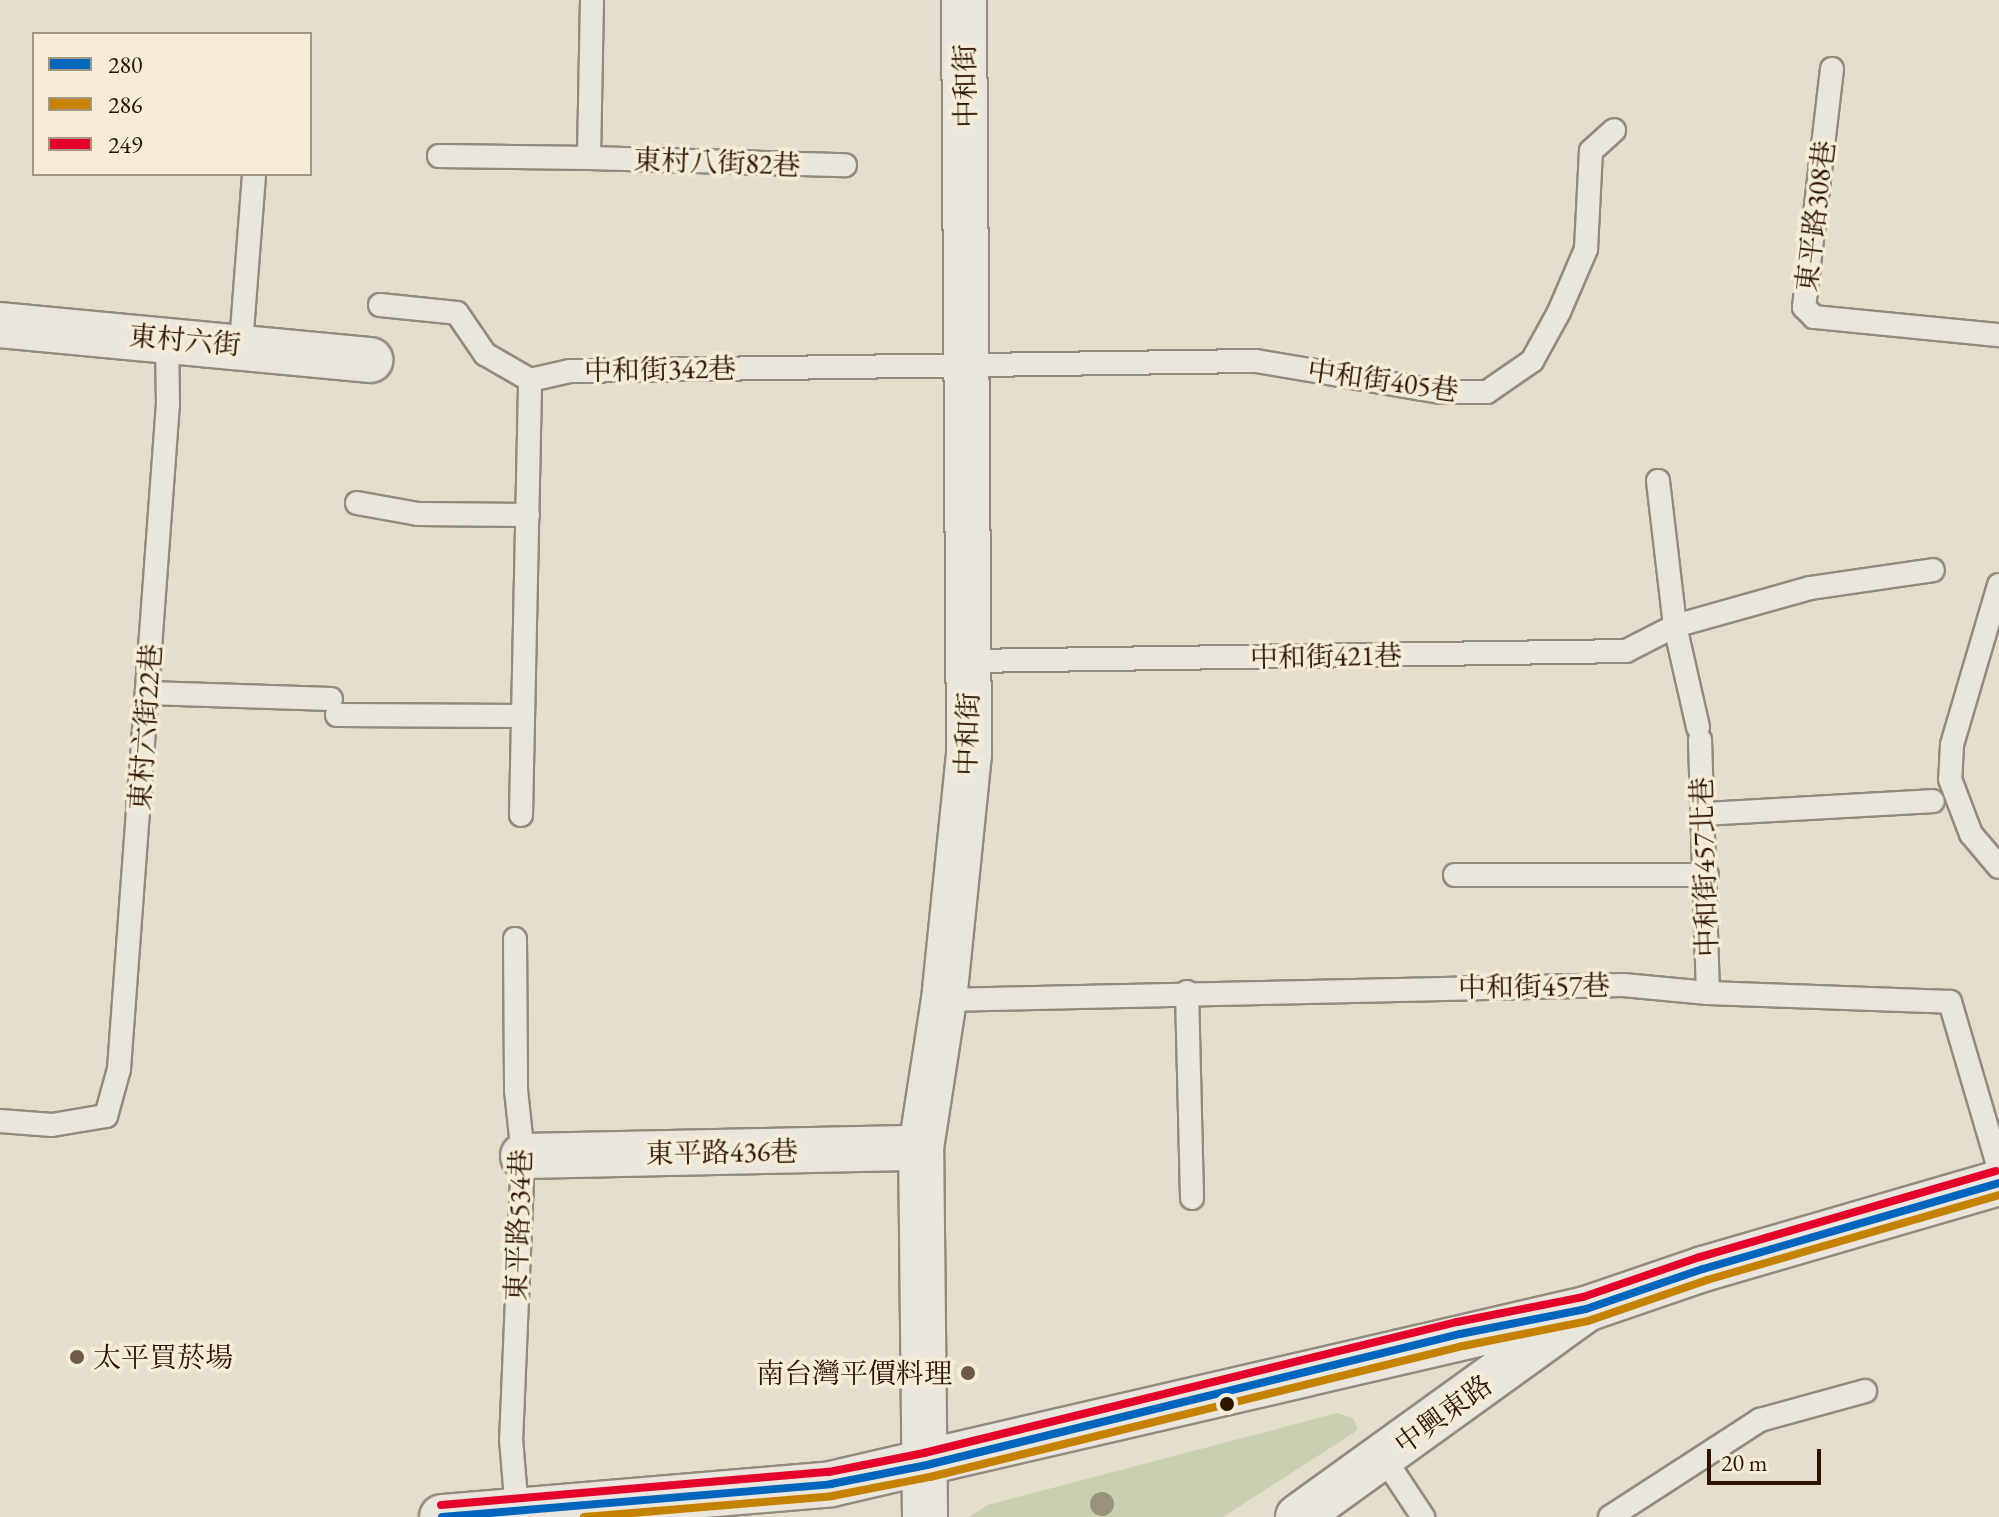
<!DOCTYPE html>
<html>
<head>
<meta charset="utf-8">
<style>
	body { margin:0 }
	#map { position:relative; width:1999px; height:1517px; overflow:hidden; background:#e6decc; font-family:"EB Garamond","Noto Serif TC",serif }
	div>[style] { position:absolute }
	.green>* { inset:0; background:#c9d0b0 }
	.roads { filter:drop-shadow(2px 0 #928b7e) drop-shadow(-2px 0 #928b7e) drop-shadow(0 2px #928b7e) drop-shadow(0 -2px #928b7e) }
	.service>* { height:22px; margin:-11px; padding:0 11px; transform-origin:11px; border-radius:11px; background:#eae6de }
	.minor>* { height:44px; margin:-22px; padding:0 22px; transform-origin:22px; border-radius:22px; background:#eae6de }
	.tertiary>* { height:44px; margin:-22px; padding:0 22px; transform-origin:22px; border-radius:22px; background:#eae6de }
	.secondary>* { height:44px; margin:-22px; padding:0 22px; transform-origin:22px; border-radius:22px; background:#eae6de }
	.bus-1>* { height:8px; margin:-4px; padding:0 4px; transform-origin:4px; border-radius:4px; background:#0065bd }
	.bus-2>* { height:8px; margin:-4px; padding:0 4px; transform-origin:4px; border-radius:4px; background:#c48200 }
	.bus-3>* { height:8px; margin:-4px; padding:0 4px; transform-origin:4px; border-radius:4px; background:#e4002b }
	.trees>* { width:24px; height:24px; margin:-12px; border-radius:50%; background:#9a917a }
	.dots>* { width:22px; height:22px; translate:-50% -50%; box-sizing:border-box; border:4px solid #f5ecd7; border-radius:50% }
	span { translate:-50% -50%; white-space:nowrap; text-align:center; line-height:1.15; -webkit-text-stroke:7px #f5ecd7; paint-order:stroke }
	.street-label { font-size:28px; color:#2c1400 }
	.poi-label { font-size:28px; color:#2c1400 }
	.left { translate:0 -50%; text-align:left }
	.right { translate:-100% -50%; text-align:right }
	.legend { position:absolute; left:32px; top:32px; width:280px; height:144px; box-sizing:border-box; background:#f5ecd7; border:2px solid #a59681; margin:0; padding:10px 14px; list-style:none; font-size:24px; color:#2c1400 }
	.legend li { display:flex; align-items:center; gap:16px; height:40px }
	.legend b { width:40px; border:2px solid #a59681 }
	.scale { position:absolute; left:1707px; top:1449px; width:114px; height:36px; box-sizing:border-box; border:4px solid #2c1400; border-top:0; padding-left:10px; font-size:24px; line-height:28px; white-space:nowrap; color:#2c1400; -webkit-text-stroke:6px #f5ecd7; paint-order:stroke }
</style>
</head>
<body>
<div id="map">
	<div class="green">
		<div style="clip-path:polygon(1337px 1413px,1353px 1418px,1358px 1430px,1223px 1517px,969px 1517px,988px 1505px)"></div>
	</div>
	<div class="roads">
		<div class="service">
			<div style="left:592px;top:0;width:158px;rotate:91.1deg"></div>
			<div style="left:589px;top:158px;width:256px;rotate:1.6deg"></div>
			<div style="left:1832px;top:69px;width:240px;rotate:96.7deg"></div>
			<div style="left:1804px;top:307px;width:14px;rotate:45deg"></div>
			<div style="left:1814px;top:317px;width:186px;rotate:5.6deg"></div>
			<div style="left:439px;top:156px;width:150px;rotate:0.8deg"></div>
			<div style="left:380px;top:305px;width:77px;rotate:5.9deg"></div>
			<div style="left:457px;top:313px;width:50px;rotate:55.7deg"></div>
			<div style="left:485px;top:354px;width:52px;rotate:30deg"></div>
			<div style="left:530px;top:380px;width:41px;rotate:-12.7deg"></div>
			<div style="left:570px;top:371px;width:686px;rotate:-0.84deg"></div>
			<div style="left:1256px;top:361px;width:188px;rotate:9.5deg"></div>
			<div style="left:1441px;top:392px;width:46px"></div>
			<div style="left:1487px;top:392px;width:55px;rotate:-34.6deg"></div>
			<div style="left:1532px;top:361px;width:56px;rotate:-61.1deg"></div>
			<div style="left:1559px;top:312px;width:69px;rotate:-66.8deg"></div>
			<div style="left:1586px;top:249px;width:98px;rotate:-87.1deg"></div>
			<div style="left:1591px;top:151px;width:31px;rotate:-42deg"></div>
			<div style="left:241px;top:344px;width:170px;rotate:-85.6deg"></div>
			<div style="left:1658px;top:481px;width:146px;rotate:83.3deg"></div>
			<div style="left:1675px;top:626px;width:104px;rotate:77.2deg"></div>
			<div style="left:357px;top:503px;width:62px;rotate:10.2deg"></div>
			<div style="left:418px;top:514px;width:110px;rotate:0.5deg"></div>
			<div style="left:1999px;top:585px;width:167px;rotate:106.4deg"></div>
			<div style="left:1952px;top:745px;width:34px;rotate:93deg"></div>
			<div style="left:1950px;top:779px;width:59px;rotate:69.1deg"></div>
			<div style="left:1971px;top:834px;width:43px;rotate:49.7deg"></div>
			<div style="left:970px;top:661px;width:656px;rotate:-0.87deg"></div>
			<div style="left:1626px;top:651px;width:55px;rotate:-27deg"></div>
			<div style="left:1675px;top:626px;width:140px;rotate:-15.7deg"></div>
			<div style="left:1810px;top:588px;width:124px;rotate:-8.3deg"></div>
			<div style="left:148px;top:693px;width:183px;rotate:1.9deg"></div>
			<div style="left:337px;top:715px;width:186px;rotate:0.3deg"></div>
			<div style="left:1700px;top:740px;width:253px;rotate:88.2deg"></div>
			<div style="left:1704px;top:814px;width:229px;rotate:-3.2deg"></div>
			<div style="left:521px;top:815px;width:435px;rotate:-88.8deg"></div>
			<div style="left:1455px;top:875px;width:252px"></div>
			<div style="left:515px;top:939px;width:151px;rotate:89.6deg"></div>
			<div style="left:516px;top:1090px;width:66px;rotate:83.9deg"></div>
			<div style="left:523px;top:1156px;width:283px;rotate:92.4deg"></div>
			<div style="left:511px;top:1439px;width:72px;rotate:85.2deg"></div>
			<div style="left:1187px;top:992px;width:206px;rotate:88.6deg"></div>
			<div style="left:944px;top:1000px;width:679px;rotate:-1.27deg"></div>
			<div style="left:1623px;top:985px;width:85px;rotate:5.4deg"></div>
			<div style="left:1708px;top:993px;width:242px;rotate:2.1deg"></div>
			<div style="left:1950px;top:1002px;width:173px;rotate:73.6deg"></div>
			<div style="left:0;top:1121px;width:52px;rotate:4.4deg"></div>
			<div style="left:52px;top:1125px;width:55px;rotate:-9.5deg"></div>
			<div style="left:106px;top:1116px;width:49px;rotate:-74.5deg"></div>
			<div style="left:119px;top:1069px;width:667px;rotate:-85.79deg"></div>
			<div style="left:168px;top:404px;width:67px;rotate:-90.9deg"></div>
			<div style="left:1384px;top:1458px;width:71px;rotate:56.5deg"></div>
			<div style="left:1610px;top:1517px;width:179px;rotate:-32.9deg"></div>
			<div style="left:1760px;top:1420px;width:109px;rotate:-15.4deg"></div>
		</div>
		<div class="minor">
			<div style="left:0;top:325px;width:372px;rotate:5.4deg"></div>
			<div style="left:523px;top:1156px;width:398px;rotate:-1.2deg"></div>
			<div style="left:925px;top:1517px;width:369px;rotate:-90.6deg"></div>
			<div style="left:921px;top:1148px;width:150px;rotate:-81.2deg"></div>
			<div style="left:944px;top:1000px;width:246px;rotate:-84.2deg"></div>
			<div style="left:969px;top:755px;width:755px;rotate:-90.38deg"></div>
		</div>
		<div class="tertiary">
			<div style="left:442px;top:1517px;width:390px;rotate:-4.8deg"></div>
			<div style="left:831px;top:1484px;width:775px;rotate:-13.05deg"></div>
		</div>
		<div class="secondary">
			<div style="left:1298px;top:1517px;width:355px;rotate:-35.8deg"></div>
			<div style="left:1586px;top:1309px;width:124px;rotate:-18.9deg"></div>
			<div style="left:1703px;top:1269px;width:308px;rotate:-16.2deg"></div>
		</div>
	</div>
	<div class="bus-1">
		<div style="left:442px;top:1517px;width:390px;rotate:-4.8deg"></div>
		<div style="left:831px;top:1484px;width:98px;rotate:-11.2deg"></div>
		<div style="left:927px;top:1465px;width:549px;rotate:-13.81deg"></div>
		<div style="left:1460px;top:1334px;width:128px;rotate:-11.2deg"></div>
		<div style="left:1586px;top:1309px;width:124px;rotate:-18.9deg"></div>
		<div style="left:1703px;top:1269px;width:308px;rotate:-16.2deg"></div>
	</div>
	<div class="bus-2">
		<div style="left:584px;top:1517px;width:249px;rotate:-4.8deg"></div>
		<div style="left:832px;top:1496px;width:100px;rotate:-11deg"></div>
		<div style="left:930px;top:1477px;width:549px;rotate:-13.81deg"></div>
		<div style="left:1463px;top:1346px;width:127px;rotate:-11.3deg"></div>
		<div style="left:1588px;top:1321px;width:126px;rotate:-19deg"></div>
		<div style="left:1707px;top:1280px;width:304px;rotate:-16.2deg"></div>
	</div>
	<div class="bus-3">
		<div style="left:441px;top:1505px;width:389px;rotate:-4.9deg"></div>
		<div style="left:829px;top:1472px;width:97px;rotate:-11.3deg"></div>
		<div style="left:924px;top:1453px;width:549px;rotate:-13.81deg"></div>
		<div style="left:1457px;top:1322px;width:128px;rotate:-11.2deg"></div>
		<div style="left:1583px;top:1297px;width:124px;rotate:-18.9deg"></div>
		<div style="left:1700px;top:1257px;width:308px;rotate:-16.2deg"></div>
	</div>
	<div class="trees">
		<div style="left:1102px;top:1504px"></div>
	</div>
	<div class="dots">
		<div style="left:77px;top:1357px;background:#6d5b47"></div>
		<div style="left:968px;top:1373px;background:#6d5b47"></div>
		<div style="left:1227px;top:1404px;background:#2c1400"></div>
	</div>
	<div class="street-label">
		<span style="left:965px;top:86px;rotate:-91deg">中和街</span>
		<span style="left:717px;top:162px;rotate:2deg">東村八街82巷</span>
		<span style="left:1815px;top:216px;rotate:-83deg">東平路308巷</span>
		<span style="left:185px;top:340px;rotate:5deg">東村六街</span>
		<span style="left:660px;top:369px;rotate:-1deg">中和街342巷</span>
		<span style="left:1383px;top:380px;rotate:8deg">中和街405巷</span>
		<span style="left:1326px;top:656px;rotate:-1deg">中和街421巷</span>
		<span style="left:145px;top:727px;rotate:-86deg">東村六街22巷</span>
		<span style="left:967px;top:734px;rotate:-88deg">中和街</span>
		<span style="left:1704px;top:867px;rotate:-92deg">中和街457北巷</span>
		<span style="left:1534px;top:986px;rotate:-1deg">中和街457巷</span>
		<span style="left:722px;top:1152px;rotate:-1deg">東平路436巷</span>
		<span style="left:518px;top:1225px;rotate:-88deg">東平路534巷</span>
		<span style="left:1443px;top:1414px;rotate:-36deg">中興東路</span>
	</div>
	<div class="poi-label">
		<span class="left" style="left:93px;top:1357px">太平買菸場</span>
		<span class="right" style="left:952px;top:1373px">南台灣平價料理</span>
	</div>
	<ul class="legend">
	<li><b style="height:10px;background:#0065bd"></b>280</li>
	<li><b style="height:10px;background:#c48200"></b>286</li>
	<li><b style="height:10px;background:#e4002b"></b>249</li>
	</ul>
	<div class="scale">20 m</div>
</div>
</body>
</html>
